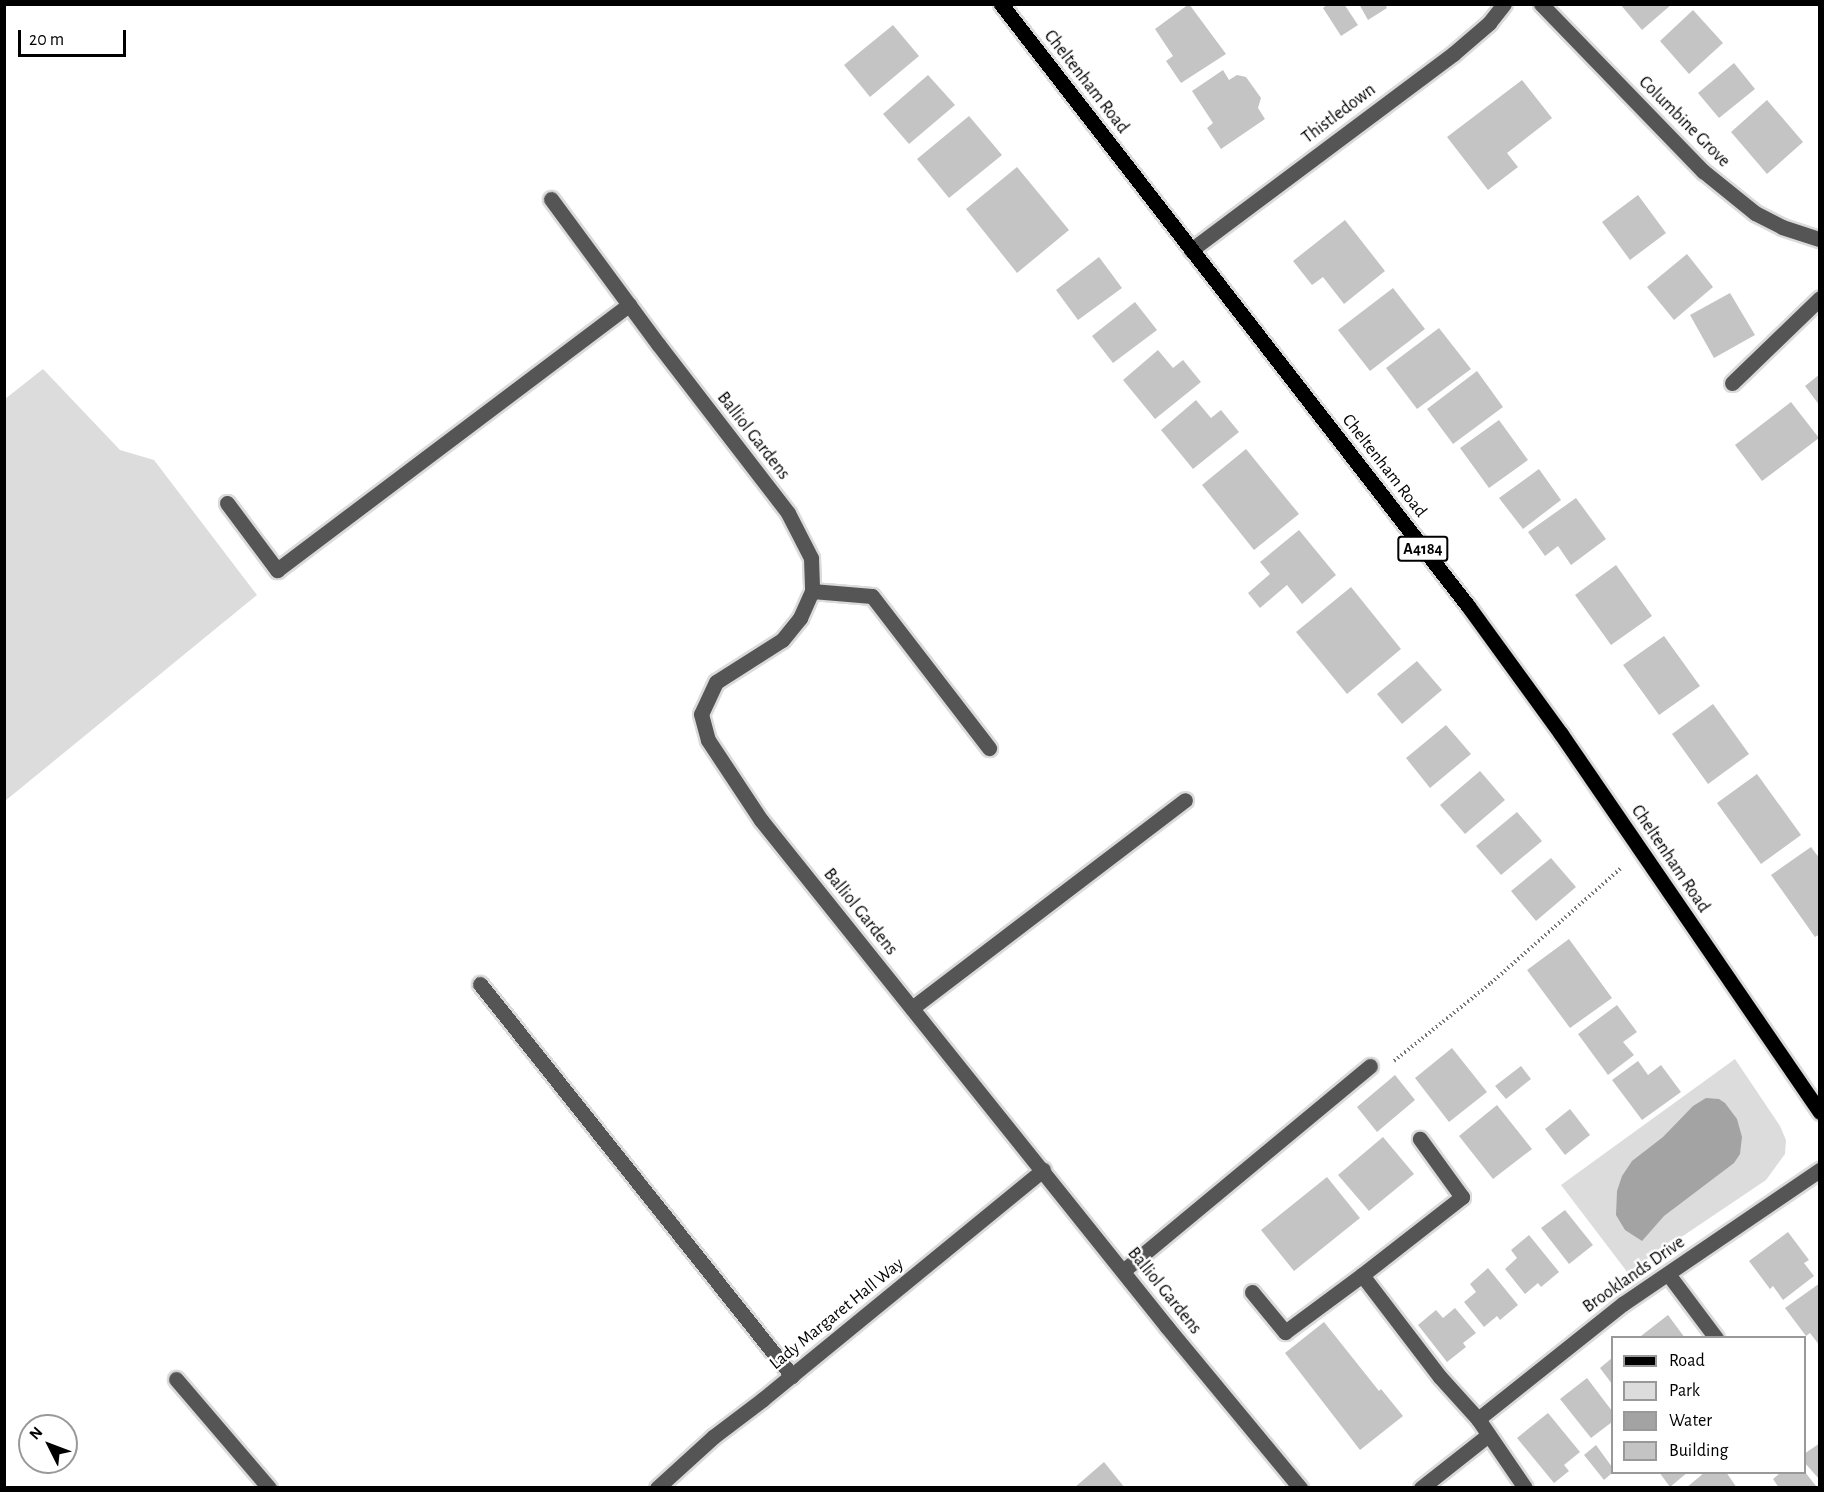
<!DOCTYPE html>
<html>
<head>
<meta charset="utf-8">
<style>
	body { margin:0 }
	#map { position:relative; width:1824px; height:1492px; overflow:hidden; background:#fff; font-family:"Alegreya Sans",sans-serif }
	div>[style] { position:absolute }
	.green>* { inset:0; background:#dcdcdc }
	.water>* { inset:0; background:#a3a3a3 }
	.building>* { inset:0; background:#c4c4c4 }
	.path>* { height:4px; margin-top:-2px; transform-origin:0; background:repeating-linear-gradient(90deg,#777 0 1.5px,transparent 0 4.5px) }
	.roads { filter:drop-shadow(2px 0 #dbdbdb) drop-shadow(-2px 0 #dbdbdb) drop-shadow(0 2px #dbdbdb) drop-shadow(0 -2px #dbdbdb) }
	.minor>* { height:15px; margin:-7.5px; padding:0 7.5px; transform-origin:7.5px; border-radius:7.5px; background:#555 }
	.major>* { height:15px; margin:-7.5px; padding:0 7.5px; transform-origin:7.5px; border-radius:7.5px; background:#000 }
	span { translate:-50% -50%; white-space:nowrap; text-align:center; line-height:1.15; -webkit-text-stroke:5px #fff; paint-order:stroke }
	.shield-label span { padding:2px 4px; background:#fff; border:2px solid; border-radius:4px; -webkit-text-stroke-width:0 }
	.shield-label { font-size:16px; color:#000; font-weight:700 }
	.street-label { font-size:18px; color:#000 }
	.frame { position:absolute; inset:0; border:6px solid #000; pointer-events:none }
	.legend { position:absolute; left:1611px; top:1336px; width:195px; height:138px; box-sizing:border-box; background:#fff; border:2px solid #999; margin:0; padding:8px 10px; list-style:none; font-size:18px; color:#000 }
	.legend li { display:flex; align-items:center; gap:12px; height:30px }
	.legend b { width:30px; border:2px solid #999 }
	.north { position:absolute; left:18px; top:1414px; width:60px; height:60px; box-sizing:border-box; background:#fff; border:2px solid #999; border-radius:50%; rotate:312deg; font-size:16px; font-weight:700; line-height:24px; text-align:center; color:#000 }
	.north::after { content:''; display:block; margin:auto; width:21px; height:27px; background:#000; clip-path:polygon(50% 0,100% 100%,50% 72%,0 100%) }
	.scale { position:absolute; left:18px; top:30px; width:108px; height:27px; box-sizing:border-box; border:3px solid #000; border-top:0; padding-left:8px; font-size:18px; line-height:21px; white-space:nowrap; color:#000; -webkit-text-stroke:4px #fff; paint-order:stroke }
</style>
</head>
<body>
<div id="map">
	<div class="green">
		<div style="clip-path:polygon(43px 369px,120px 450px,154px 460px,257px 595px,5px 801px,5px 399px)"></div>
		<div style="clip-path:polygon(1735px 1059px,1780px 1126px,1786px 1140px,1785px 1154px,1766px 1180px,1628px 1273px,1561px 1185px)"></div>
	</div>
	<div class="water">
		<div style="clip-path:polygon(1706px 1098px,1719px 1099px,1725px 1103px,1737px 1119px,1742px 1137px,1740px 1154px,1734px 1163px,1664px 1216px,1642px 1241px,1625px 1230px,1616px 1215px,1617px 1191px,1622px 1176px,1632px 1161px,1663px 1137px,1693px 1106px)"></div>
	</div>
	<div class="building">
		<div style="clip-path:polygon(1189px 4px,1226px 54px,1181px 83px,1166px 61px,1173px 56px,1155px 29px)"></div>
		<div style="clip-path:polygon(1328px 4px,1344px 4px,1358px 25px,1341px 36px,1323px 8px)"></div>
		<div style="clip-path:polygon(1359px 4px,1385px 4px,1387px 8px,1368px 20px)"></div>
		<div style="clip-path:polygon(1620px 4px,1672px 4px,1642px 30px)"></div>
		<div style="clip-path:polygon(1693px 10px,1723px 43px,1689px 74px,1660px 41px)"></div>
		<div style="clip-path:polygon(893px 25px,919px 56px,870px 97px,844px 65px)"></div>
		<div style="clip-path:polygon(1734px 63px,1755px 89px,1719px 118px,1698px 93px)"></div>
		<div style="clip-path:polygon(1223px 70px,1229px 80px,1237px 75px,1246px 77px,1261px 98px,1258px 108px,1265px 119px,1221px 149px,1207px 128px,1213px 123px,1192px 91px)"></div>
		<div style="clip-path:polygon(928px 75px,955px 105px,909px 144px,883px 114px)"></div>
		<div style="clip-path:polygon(1522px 80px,1552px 118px,1507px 153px,1518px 167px,1488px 190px,1447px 137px)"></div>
		<div style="clip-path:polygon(1767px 100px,1803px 142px,1767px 174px,1731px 132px)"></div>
		<div style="clip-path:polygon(969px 116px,1002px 155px,949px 198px,917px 159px)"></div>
		<div style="clip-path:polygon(1017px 167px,1069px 230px,1017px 273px,966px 209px)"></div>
		<div style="clip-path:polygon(1638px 195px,1666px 233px,1630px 260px,1602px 222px)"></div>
		<div style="clip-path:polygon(1345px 220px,1385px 271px,1344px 304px,1323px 277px,1312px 285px,1293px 261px)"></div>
		<div style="clip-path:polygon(1687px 254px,1713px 287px,1674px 320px,1647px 287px)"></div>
		<div style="clip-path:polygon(1099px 257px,1122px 288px,1078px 320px,1056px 290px)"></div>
		<div style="clip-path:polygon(1393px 288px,1425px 329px,1370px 371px,1338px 330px)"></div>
		<div style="clip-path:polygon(1730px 293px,1755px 335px,1714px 358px,1690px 315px)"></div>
		<div style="clip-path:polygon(1135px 302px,1157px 330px,1113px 363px,1092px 336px)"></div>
		<div style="clip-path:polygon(1439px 328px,1471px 369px,1417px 409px,1386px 368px)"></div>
		<div style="clip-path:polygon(1158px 350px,1173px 368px,1183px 360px,1201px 382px,1155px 419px,1123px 380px)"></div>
		<div style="clip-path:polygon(1477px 371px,1503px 407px,1453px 444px,1427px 409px)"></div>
		<div style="clip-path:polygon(1820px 374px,1820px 406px,1805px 386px)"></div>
		<div style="clip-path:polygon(1196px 400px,1211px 418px,1221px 410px,1239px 432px,1193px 469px,1161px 430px)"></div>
		<div style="clip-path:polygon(1791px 402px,1819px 438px,1762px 481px,1735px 445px)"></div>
		<div style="clip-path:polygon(1499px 420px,1528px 460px,1489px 488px,1460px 448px)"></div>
		<div style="clip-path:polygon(1246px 449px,1299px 514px,1254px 550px,1202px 485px)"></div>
		<div style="clip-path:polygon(1539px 469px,1561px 500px,1523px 529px,1499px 498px)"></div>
		<div style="clip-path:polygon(1576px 498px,1606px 539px,1571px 565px,1558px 546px,1545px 556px,1528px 532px)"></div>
		<div style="clip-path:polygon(1299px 530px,1336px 575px,1302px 604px,1287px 585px,1260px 608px,1248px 593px,1270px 574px,1260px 562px)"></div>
		<div style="clip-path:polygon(1616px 565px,1652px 616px,1611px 645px,1575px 595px)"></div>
		<div style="clip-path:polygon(1351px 587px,1401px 649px,1347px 694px,1296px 632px)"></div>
		<div style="clip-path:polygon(1664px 636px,1700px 686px,1659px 715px,1623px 665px)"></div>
		<div style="clip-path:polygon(1417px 661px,1442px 690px,1402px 724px,1377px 694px)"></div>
		<div style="clip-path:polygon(1713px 704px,1749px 754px,1708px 784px,1672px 734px)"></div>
		<div style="clip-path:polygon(1446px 725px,1471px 754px,1430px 788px,1406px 758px)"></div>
		<div style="clip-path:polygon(1480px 771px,1505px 800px,1465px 834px,1440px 805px)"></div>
		<div style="clip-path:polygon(1757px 774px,1801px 835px,1761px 864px,1717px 803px)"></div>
		<div style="clip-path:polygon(1517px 812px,1542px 841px,1501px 875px,1476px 846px)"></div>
		<div style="clip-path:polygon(1811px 847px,1820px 859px,1820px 934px,1815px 937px,1771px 875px)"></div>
		<div style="clip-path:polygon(1551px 858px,1576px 887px,1536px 921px,1511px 891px)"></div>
		<div style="clip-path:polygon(1569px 939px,1612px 998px,1570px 1028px,1527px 970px)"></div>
		<div style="clip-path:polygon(1617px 1005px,1637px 1032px,1623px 1042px,1634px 1055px,1608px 1075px,1578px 1034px)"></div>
		<div style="clip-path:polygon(1452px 1048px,1487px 1092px,1449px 1122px,1415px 1078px)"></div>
		<div style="clip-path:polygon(1638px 1061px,1648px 1075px,1661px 1065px,1681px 1092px,1642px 1120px,1612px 1080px)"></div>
		<div style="clip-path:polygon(1521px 1066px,1531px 1079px,1506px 1099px,1495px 1086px)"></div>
		<div style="clip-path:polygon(1395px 1075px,1415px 1100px,1377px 1132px,1357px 1107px)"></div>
		<div style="clip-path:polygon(1497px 1105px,1532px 1149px,1493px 1179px,1459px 1136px)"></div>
		<div style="clip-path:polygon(1570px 1109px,1590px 1135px,1565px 1155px,1545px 1129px)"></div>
		<div style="clip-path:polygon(1383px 1137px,1414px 1174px,1369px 1211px,1338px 1175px)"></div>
		<div style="clip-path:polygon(1327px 1177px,1360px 1218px,1294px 1271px,1261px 1230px)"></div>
		<div style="clip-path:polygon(1565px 1210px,1593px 1245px,1569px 1264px,1541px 1228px)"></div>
		<div style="clip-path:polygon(1788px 1232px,1809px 1260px,1804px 1263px,1814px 1276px,1783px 1300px,1773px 1286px,1770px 1289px,1749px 1261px)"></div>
		<div style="clip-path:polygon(1529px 1235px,1559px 1272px,1541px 1287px,1538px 1283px,1525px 1294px,1505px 1269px,1517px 1258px,1511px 1250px)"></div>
		<div style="clip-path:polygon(1488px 1268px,1518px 1305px,1500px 1320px,1497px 1316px,1484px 1327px,1464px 1302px,1476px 1292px,1470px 1284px)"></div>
		<div style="clip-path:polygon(1820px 1283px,1820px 1346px,1810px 1333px,1806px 1336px,1785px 1308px)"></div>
		<div style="clip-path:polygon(1455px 1308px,1476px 1333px,1463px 1343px,1466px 1347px,1447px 1362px,1418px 1325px,1436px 1310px,1443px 1318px)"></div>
		<div style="clip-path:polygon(1668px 1315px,1685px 1338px,1642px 1338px,1641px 1336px)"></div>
		<div style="clip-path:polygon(1324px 1322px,1379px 1391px,1381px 1389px,1403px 1416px,1360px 1450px,1285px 1353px)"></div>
		<div style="clip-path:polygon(1612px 1358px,1612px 1384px,1600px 1368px)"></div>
		<div style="clip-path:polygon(1587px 1378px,1612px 1411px,1612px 1422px,1591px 1438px,1560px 1399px)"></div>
		<div style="clip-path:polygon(1548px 1413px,1580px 1452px,1564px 1465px,1569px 1471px,1554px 1483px,1517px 1438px)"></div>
		<div style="clip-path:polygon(1820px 1443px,1820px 1480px,1804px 1462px,1804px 1454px)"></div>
		<div style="clip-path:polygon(1596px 1445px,1612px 1467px,1612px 1473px,1604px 1480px,1584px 1455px)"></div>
		<div style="clip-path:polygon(1104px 1462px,1125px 1488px,1074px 1488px)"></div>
		<div style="clip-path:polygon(1659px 1472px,1688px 1472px,1670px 1487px)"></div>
		<div style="clip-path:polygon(1705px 1472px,1726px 1472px,1737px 1488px,1686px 1488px)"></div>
		<div style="clip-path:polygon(1781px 1472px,1805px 1472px,1816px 1486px,1779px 1488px,1773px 1479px)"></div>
	</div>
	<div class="path">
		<div style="left:1394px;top:1061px;width:124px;rotate:-38.8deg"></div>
		<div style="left:1491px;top:983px;width:174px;rotate:-41.5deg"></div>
	</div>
	<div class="roads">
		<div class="minor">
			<div style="left:1541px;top:4px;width:233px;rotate:45.9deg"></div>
			<div style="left:1703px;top:171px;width:67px;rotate:38.9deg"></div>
			<div style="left:1755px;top:213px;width:30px;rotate:27deg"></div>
			<div style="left:1782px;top:227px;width:40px;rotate:18deg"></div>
			<div style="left:551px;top:199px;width:180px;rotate:53.6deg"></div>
			<div style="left:658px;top:344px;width:213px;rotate:52.4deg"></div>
			<div style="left:788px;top:513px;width:51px;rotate:62.9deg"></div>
			<div style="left:811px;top:558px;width:33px;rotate:88deg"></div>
			<div style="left:812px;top:591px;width:30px;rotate:114deg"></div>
			<div style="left:800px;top:618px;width:28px;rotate:129deg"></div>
			<div style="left:782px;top:640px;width:78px;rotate:147.5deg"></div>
			<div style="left:716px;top:682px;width:35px;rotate:115deg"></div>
			<div style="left:701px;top:714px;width:27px;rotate:75deg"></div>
			<div style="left:708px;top:740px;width:96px;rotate:56.5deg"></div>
			<div style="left:761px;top:820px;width:650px;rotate:51.31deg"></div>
			<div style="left:1167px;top:1327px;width:209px;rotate:50.4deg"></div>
			<div style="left:1191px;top:250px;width:327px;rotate:-36.8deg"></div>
			<div style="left:1453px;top:54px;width:48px;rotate:-40.7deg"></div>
			<div style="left:1489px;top:23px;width:24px;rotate:-52deg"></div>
			<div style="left:1732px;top:383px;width:122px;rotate:-44deg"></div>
			<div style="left:227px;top:503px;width:84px;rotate:53.3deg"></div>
			<div style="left:277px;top:570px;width:441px;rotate:-37deg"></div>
			<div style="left:812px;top:591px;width:60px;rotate:4.8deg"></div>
			<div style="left:872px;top:596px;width:192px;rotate:52.4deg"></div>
			<div style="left:480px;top:984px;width:501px;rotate:51.48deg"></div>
			<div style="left:912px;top:1008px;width:343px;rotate:-37.3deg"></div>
			<div style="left:1123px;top:1271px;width:321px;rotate:-39.7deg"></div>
			<div style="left:1668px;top:1274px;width:80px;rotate:53.1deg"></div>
			<div style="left:1362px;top:1275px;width:127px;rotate:-38deg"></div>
			<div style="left:1462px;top:1197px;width:72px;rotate:-125.9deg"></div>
			<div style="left:1252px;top:1292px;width:52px;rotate:50.5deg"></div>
			<div style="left:1285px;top:1332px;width:96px;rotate:-36.5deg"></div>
			<div style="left:1362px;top:1275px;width:128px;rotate:52.6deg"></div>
			<div style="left:1440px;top:1377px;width:57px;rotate:47.9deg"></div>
			<div style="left:1478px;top:1419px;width:83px;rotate:55.7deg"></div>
			<div style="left:176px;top:1379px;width:143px;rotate:49.5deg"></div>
			<div style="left:1478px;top:1419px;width:186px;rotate:-38.5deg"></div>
			<div style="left:1624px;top:1303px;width:237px;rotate:-34.2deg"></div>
			<div style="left:657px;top:1488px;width:76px;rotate:-42.3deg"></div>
			<div style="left:713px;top:1437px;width:63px;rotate:-37.2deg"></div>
			<div style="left:763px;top:1399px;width:362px;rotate:-39.3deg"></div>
			<div style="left:1421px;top:1488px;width:85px;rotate:-38.3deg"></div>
		</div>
		<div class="major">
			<div style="left:1001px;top:4px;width:762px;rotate:52.2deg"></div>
			<div style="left:1468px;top:606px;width:158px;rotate:54deg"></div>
			<div style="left:1561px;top:734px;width:458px;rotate:55.6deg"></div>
		</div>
	</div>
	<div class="shield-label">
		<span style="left:1423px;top:549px">A4184</span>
	</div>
	<div class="street-label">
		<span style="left:1086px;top:82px;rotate:52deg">Cheltenham Road</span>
		<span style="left:1339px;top:114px;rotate:-37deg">Thistledown</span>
		<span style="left:1684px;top:122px;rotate:45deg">Columbine Grove</span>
		<span style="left:753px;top:436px;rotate:52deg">Balliol Gardens</span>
		<span style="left:1384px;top:466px;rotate:52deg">Cheltenham Road</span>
		<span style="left:1670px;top:859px;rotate:56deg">Cheltenham Road</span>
		<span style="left:860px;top:912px;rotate:51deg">Balliol Gardens</span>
		<span style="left:1634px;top:1275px;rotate:-35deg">Brooklands Drive</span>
		<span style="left:1164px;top:1291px;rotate:51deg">Balliol Gardens</span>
		<span style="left:837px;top:1314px;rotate:-39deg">Lady Margaret Hall Way</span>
	</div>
	<div class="frame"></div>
	<ul class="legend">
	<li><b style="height:8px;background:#000"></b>Road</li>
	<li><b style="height:16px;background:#dcdcdc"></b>Park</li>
	<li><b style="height:16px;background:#a3a3a3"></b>Water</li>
	<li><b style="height:16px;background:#c4c4c4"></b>Building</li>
	</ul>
	<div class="north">N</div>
	<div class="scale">20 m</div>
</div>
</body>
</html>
